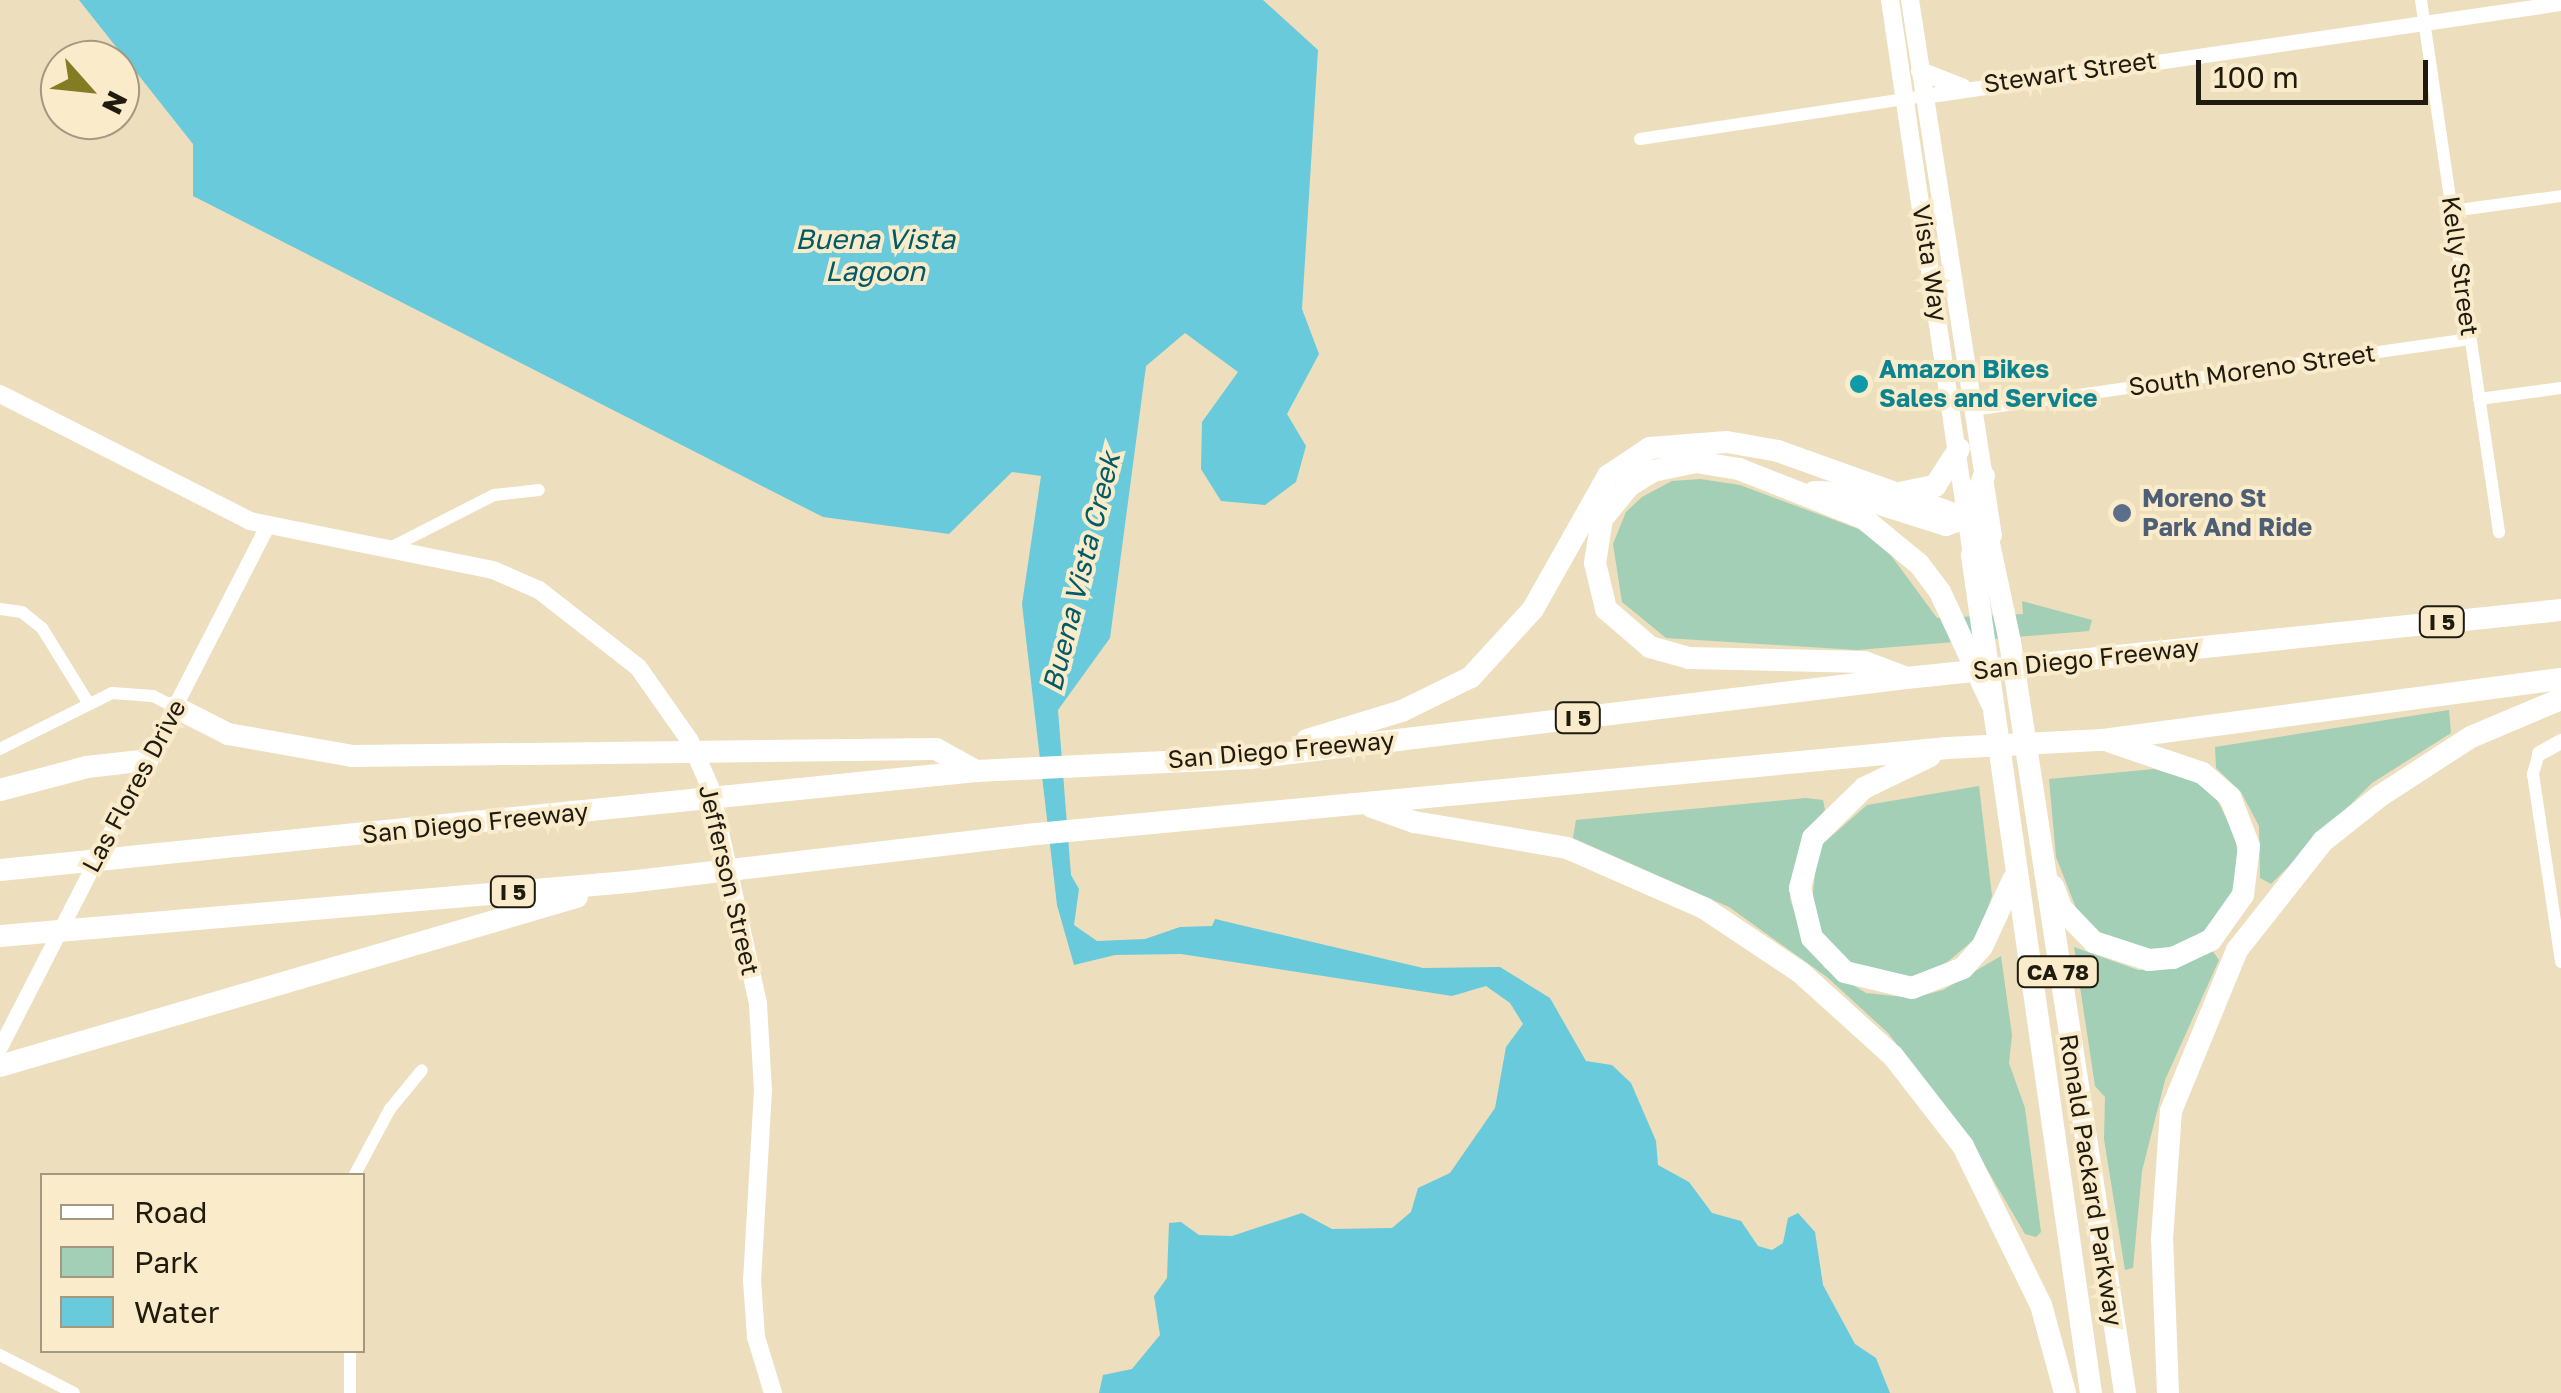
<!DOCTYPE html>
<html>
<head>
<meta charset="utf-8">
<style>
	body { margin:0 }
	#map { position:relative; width:2561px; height:1393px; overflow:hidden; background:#eddebe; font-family:"Golos Text",sans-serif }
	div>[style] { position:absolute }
	.green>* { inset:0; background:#a2cfb5 }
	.water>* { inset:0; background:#68cada }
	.minor>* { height:12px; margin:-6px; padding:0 6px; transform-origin:6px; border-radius:6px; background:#fff }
	.tertiary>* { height:15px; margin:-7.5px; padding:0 7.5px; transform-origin:7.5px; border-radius:7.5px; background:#fff }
	.secondary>* { height:18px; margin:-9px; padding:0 9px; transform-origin:9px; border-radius:9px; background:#fff }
	.motorway>* { height:22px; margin:-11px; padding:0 11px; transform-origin:11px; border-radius:11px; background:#fff }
	.dots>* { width:28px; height:28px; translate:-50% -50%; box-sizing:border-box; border:5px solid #faebcb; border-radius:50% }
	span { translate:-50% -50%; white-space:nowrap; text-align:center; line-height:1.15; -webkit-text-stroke:8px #faebcb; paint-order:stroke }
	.shield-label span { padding:2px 8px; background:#faebcb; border:2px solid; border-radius:8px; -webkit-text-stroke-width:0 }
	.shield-label { font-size:22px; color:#201b0f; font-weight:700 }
	.street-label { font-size:25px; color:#201b0f }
	.culture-label { font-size:25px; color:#0d838f; font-weight:700 }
	.left { translate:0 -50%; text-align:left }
	.service-label { font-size:25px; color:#4e5e75; font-weight:700 }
	.water-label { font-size:28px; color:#005b66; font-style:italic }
	.legend { position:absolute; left:40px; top:1173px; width:325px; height:180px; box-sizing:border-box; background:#faebcb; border:2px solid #a39880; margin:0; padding:12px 18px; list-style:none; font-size:30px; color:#201b0f }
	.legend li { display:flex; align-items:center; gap:20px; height:50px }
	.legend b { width:50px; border:2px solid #a39880 }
	.north { position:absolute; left:40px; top:40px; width:100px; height:100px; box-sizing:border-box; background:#faebcb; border:2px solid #a39880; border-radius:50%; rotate:117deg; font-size:28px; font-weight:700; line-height:40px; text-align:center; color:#201b0f }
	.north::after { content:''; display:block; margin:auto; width:35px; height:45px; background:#837c23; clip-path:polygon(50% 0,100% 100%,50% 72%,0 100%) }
	.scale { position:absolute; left:2196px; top:60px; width:232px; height:45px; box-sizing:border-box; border:5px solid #201b0f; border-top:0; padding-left:12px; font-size:30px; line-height:35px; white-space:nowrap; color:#201b0f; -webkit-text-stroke:8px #faebcb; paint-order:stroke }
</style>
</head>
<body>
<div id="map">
	<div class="green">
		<div style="clip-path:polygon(1700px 479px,1740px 485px,1861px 530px,1890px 554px,1937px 618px,2023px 614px,2022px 601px,2092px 620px,2089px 631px,1857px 650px,1666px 638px,1622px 602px,1613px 544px,1626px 512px,1642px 497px,1672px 481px)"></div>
		<div style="clip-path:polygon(2449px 710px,2451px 733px,2372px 783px,2271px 884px,2260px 878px,2259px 826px,2241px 792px,2216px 768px,2215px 747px)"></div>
		<div style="clip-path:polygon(2154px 769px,2197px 782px,2217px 800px,2235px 835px,2238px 858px,2236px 887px,2212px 926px,2186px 943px,2156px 950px,2110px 941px,2080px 918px,2056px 857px,2049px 779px)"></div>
		<div style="clip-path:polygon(1979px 786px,1992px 896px,1978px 936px,1937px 971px,1908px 977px,1853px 965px,1820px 930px,1811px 909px,1818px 848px,1867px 805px)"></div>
		<div style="clip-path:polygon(1806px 798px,1823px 800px,1825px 810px,1802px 840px,1790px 898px,1803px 940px,1825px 968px,1866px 993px,1912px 998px,1943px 990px,2001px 956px,2012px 1035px,2009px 1063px,2025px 1108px,2041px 1232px,2036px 1237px,2025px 1234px,1965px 1132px,1888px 1033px,1827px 977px,1729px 907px,1573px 838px,1576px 820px)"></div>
		<div style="clip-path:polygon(2074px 947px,2138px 970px,2175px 968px,2212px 950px,2219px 960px,2165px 1080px,2142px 1171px,2133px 1268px,2125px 1270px,2104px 1139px,2105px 1097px,2095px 1086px)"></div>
	</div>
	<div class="water">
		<div style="clip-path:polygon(79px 0,1263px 0,1318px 50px,1302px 309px,1319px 354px,1287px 414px,1306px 446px,1296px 482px,1265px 505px,1221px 501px,1201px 469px,1202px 422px,1238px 372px,1185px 333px,1146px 366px,1110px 638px,1058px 710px,1071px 875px,1079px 889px,1074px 925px,1097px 941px,1145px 939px,1180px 927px,1212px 926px,1215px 919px,1423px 968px,1500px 967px,1550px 998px,1586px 1061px,1612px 1065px,1631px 1083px,1656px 1141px,1658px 1165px,1689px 1182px,1712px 1213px,1741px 1221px,1758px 1246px,1772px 1250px,1783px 1243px,1788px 1218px,1798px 1213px,1815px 1232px,1823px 1285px,1855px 1344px,1876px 1358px,1890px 1393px,1099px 1393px,1103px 1375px,1132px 1369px,1160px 1335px,1154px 1296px,1167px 1278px,1169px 1223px,1181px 1222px,1199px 1235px,1232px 1236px,1302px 1213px,1332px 1229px,1392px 1228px,1411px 1212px,1418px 1188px,1450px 1173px,1495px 1108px,1506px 1047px,1523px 1024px,1510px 1003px,1486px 986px,1452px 996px,1181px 954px,1115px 955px,1074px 965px,1057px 905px,1022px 604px,1041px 476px,1012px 472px,949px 534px,823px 517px,193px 196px,193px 144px)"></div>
	</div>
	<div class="minor">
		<div style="left:2421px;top:0;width:538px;rotate:81.66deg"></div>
		<div style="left:1640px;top:139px;width:287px;rotate:-8.6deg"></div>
		<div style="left:2452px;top:211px;width:110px;rotate:-7.8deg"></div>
		<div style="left:2479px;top:399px;width:83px;rotate:-7.6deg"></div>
		<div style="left:1973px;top:410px;width:502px;rotate:-8.13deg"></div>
		<div style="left:390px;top:548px;width:117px;rotate:-27deg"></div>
		<div style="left:494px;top:495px;width:45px;rotate:-6.3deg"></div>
		<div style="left:0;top:609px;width:22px;rotate:8deg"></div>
		<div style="left:22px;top:612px;width:26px;rotate:39deg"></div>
		<div style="left:42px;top:628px;width:86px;rotate:58.3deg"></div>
		<div style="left:0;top:749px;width:125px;rotate:-26.6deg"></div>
		<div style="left:112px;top:693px;width:41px;rotate:4.2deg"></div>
		<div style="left:153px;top:696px;width:25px;rotate:27deg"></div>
		<div style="left:2539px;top:753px;width:22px;rotate:106deg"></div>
		<div style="left:2533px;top:774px;width:190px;rotate:81.5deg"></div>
		<div style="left:354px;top:1176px;width:76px;rotate:-61.8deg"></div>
		<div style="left:390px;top:1109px;width:50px;rotate:-50.6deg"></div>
		<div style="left:350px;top:1350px;width:43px;rotate:90deg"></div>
		<div style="left:0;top:1355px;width:83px;rotate:27.2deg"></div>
	</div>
	<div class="tertiary">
		<div style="left:1924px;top:96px;width:644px;rotate:-8.31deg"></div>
		<div style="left:2539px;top:753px;width:25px;rotate:-29deg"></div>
		<div style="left:0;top:1047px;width:585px;rotate:-62.87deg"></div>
	</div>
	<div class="secondary">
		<div style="left:1890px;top:0;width:561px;rotate:81.6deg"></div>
		<div style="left:1910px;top:0;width:542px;rotate:81.2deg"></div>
		<div style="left:1920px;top:71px;width:45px;rotate:20.9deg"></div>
		<div style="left:0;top:394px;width:280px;rotate:26.9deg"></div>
		<div style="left:250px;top:521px;width:248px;rotate:11.4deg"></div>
		<div style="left:493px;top:570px;width:50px;rotate:23.5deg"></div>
		<div style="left:539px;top:590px;width:125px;rotate:37.9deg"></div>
		<div style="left:638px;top:667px;width:90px;rotate:54.9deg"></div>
		<div style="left:690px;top:741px;width:50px;rotate:66.5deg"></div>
		<div style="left:710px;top:787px;width:222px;rotate:77.5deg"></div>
		<div style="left:758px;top:1004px;width:86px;rotate:86.7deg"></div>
		<div style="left:763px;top:1090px;width:190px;rotate:93.3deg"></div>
		<div style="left:752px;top:1280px;width:57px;rotate:86deg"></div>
		<div style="left:756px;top:1337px;width:59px;rotate:73.1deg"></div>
	</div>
	<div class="motorway">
		<div style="left:1814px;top:492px;width:31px;rotate:2deg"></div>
		<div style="left:1845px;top:493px;width:106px;rotate:17.6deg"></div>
		<div style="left:1946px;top:525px;width:23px;rotate:-20deg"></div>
		<div style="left:1968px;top:517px;width:44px;rotate:-68.7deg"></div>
		<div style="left:1904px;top:492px;width:32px;rotate:-11deg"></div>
		<div style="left:1935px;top:486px;width:44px;rotate:-57deg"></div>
		<div style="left:1972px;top:555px;width:846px;rotate:81.92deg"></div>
		<div style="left:1902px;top:676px;width:40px;rotate:-159.8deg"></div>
		<div style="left:1864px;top:662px;width:175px;rotate:-178.7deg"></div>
		<div style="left:1689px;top:658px;width:41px;rotate:-164.2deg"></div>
		<div style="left:1650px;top:647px;width:58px;rotate:-139.2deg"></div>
		<div style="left:1606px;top:609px;width:47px;rotate:-103.4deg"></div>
		<div style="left:1595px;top:563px;width:45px;rotate:-81deg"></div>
		<div style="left:1602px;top:519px;width:43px;rotate:-50.7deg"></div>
		<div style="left:1629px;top:486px;width:28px;rotate:-32deg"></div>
		<div style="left:1653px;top:471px;width:44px;rotate:-11.8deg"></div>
		<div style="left:1696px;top:462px;width:44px;rotate:9.2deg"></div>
		<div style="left:1739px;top:469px;width:133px;rotate:21.6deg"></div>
		<div style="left:1863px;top:518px;width:72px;rotate:39.4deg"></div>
		<div style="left:1919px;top:564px;width:35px;rotate:53deg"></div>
		<div style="left:1940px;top:592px;width:123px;rotate:65.1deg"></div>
		<div style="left:175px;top:707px;width:59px;rotate:27deg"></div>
		<div style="left:228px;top:734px;width:127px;rotate:10deg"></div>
		<div style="left:353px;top:756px;width:583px;rotate:-0.69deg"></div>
		<div style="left:936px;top:749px;width:46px;rotate:28.8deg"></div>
		<div style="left:1307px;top:740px;width:99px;rotate:-17deg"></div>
		<div style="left:1402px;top:711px;width:77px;rotate:-26.2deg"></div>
		<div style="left:1471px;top:677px;width:92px;rotate:-47.6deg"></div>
		<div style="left:1533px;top:609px;width:153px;rotate:-60.6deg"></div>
		<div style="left:1608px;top:476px;width:50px;rotate:-33.7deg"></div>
		<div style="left:1650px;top:448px;width:77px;rotate:-4.5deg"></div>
		<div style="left:1727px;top:442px;width:52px;rotate:10deg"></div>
		<div style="left:1778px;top:451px;width:220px;rotate:19.7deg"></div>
		<div style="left:1985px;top:525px;width:120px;rotate:77.9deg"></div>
		<div style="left:2010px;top:642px;width:760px;rotate:81.29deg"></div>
		<div style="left:1930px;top:756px;width:73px;rotate:154.1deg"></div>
		<div style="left:1864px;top:788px;width:71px;rotate:135.6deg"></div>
		<div style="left:1813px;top:838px;width:52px;rotate:104.6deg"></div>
		<div style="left:1800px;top:888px;width:51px;rotate:76.5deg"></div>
		<div style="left:1812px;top:938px;width:47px;rotate:45.9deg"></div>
		<div style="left:1845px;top:972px;width:69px;rotate:13.4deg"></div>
		<div style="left:1912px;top:988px;width:55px;rotate:-21.4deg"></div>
		<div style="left:1963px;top:968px;width:28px;rotate:-48deg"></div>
		<div style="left:1982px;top:947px;width:74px;rotate:-65.2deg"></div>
		<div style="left:0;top:790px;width:90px;rotate:-14.8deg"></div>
		<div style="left:87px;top:767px;width:61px;rotate:-6.5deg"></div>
		<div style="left:1372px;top:807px;width:45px;rotate:19.7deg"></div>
		<div style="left:1414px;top:822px;width:155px;rotate:9.6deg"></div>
		<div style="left:1567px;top:848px;width:150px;rotate:23.7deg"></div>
		<div style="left:1704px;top:908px;width:115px;rotate:33.7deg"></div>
		<div style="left:1800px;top:972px;width:125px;rotate:42.1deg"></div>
		<div style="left:1893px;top:1056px;width:114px;rotate:52.1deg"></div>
		<div style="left:1963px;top:1146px;width:177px;rotate:63.9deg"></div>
		<div style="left:2041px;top:1305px;width:91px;rotate:74.7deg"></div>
		<div style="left:0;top:870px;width:981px;rotate:-5.79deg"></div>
		<div style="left:976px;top:771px;width:274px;rotate:-2.7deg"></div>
		<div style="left:1250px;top:758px;width:661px;rotate:-6.95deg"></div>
		<div style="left:1906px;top:678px;width:659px;rotate:-5.93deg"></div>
		<div style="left:2053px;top:886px;width:25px;rotate:69deg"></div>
		<div style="left:2062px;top:909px;width:46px;rotate:45.9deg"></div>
		<div style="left:2094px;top:942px;width:58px;rotate:18.1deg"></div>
		<div style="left:2149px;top:960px;width:24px;rotate:-5deg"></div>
		<div style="left:2173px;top:958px;width:42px;rotate:-25.3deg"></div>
		<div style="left:2211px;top:940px;width:55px;rotate:-54.6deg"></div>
		<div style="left:2243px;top:895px;width:49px;rotate:-83deg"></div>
		<div style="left:2249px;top:846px;width:53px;rotate:-111.2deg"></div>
		<div style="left:2230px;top:797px;width:37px;rotate:-139deg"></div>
		<div style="left:2202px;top:773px;width:96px;rotate:-161.2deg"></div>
		<div style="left:0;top:936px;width:630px;rotate:-4.91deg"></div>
		<div style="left:628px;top:882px;width:401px;rotate:-6.7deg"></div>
		<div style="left:1026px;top:835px;width:926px;rotate:-5.39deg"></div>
		<div style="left:1948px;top:748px;width:155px;rotate:-3deg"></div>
		<div style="left:2103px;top:740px;width:462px;rotate:-7.6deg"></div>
		<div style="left:0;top:1066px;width:601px;rotate:-16.33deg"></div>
		<div style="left:2168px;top:1393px;width:154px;rotate:-92.2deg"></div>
		<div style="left:2162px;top:1239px;width:128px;rotate:-86deg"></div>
		<div style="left:2171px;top:1111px;width:174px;rotate:-67.7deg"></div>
		<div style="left:2237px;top:950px;width:139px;rotate:-51.7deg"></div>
		<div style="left:2323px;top:841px;width:73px;rotate:-38.3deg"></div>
		<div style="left:2380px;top:796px;width:108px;rotate:-33deg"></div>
		<div style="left:2471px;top:737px;width:98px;rotate:-22.9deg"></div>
	</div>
	<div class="dots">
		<div style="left:1859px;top:384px;background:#0f9aa8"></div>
		<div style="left:2122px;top:513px;background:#5c6f8a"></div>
	</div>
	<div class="shield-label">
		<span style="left:2442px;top:622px">I 5</span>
		<span style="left:1578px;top:718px">I 5</span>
		<span style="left:513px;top:892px">I 5</span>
		<span style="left:2058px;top:972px">CA 78</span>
	</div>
	<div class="street-label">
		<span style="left:2070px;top:72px;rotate:-8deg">Stewart Street</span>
		<span style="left:1930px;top:263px;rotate:81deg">Vista Way</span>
		<span style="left:2460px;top:266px;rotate:82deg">Kelly Street</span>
		<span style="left:2252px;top:370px;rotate:-8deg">South Moreno Street</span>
		<span style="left:2086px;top:659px;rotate:-6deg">San Diego Freeway</span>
		<span style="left:1281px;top:750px;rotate:-5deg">San Diego Freeway</span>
		<span style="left:134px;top:786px;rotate:-62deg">Las Flores Drive</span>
		<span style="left:475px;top:823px;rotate:-6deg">San Diego Freeway</span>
		<span style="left:729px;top:880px;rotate:77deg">Jefferson Street</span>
		<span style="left:2091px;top:1180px;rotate:81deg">Ronald Packard Parkway</span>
	</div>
	<div class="culture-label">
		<span class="left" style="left:1879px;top:384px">Amazon Bikes<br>Sales and Service</span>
	</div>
	<div class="service-label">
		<span class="left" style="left:2142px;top:513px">Moreno St<br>Park And Ride</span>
	</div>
	<div class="water-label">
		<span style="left:875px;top:255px">Buena Vista<br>Lagoon</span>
		<span style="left:1081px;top:572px;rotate:-76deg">Buena Vista Creek</span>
	</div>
	<ul class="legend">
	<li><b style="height:12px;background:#fff"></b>Road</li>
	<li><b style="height:28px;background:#a2cfb5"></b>Park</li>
	<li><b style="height:28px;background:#68cada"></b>Water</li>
	</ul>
	<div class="north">N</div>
	<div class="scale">100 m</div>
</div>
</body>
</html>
